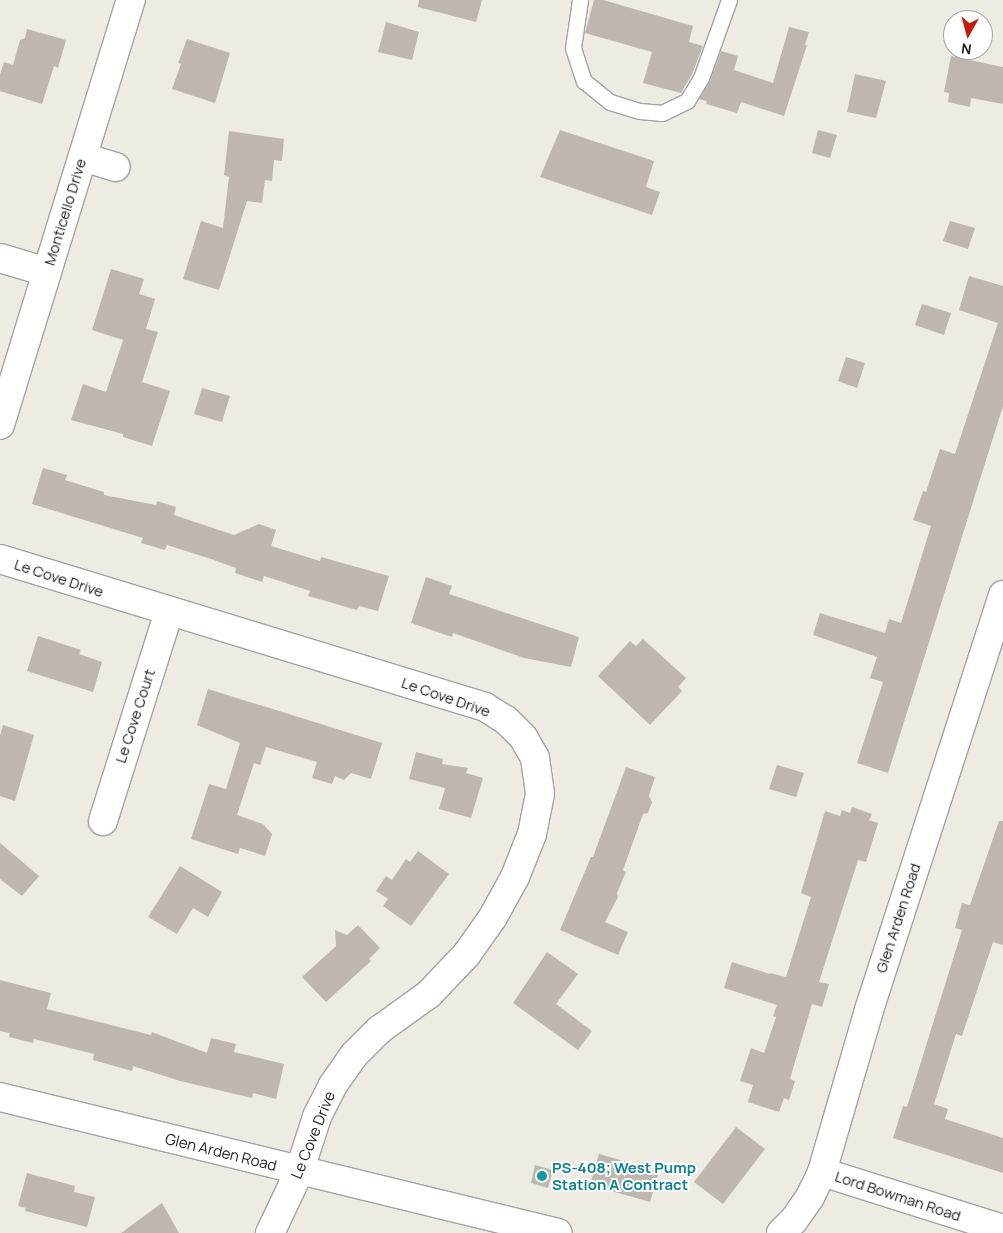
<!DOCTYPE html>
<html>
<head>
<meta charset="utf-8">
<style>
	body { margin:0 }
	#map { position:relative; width:1003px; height:1233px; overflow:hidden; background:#edebe2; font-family:Manrope,sans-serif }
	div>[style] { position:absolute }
	.building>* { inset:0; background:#bdb7af }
	.roads { filter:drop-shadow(1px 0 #a3a3a3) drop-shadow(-1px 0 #a3a3a3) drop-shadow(0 1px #a3a3a3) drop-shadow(0 -1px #a3a3a3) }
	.lane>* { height:15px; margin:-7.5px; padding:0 7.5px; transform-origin:7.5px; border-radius:7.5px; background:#fff }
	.street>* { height:28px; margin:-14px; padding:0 14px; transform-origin:14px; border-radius:14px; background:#fff }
	.dots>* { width:14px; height:14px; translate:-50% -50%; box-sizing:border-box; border:2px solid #fff; border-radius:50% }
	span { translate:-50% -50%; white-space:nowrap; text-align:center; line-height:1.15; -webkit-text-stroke:4px #fff; paint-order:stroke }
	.street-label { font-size:15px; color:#1c1c1c }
	.culture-label { font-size:15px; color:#0d838f; font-weight:700 }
	.left { translate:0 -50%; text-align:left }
	.north { position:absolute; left:943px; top:10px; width:50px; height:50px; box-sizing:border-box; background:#fff; border:1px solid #a4a4a4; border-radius:50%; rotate:187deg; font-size:14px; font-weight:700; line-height:20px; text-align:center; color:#1c1c1c }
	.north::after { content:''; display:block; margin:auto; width:18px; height:22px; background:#c11c07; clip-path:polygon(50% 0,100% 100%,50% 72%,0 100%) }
</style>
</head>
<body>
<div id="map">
	<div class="building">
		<div style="clip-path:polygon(419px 0,482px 0,476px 22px,418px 7px)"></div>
		<div style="clip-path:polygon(594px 0,603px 0,693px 26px,689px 42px,703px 46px,692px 74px,681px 93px,643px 83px,652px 52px,585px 33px)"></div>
		<div style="clip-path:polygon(386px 22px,419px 32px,412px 60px,378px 52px)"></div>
		<div style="clip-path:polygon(789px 27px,809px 32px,805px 45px,807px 45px,784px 116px,741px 102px,737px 113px,706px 104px,707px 101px,699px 99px,710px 81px,721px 51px,738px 56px,734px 70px,773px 83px)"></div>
		<div style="clip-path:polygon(27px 29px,66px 40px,58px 68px,54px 66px,42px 104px,0 91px,0 75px,4px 62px,13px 65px,20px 40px,25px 38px)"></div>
		<div style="clip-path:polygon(187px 39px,230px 53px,215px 103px,172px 89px,181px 64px,178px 63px)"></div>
		<div style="clip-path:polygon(951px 56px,1003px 67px,1003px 104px,971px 98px,970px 107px,948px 102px,949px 93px,944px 92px)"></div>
		<div style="clip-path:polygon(855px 74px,886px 81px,876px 118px,847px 112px)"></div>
		<div style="clip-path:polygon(560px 130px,654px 161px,646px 187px,660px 192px,652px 215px,540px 177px)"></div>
		<div style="clip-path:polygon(818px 130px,837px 135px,830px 158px,812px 153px)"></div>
		<div style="clip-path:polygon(229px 131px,284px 139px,282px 161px,274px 160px,272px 181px,265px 180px,262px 203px,247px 201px,219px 290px,183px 279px,201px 221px,223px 228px,229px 177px,224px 175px)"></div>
		<div style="clip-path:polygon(950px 221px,975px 228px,968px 249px,943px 241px)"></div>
		<div style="clip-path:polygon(111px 269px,144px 279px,139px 294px,155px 299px,146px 329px,158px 332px,142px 382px,170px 391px,152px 446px,123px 437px,123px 434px,71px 420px,83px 384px,106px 392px,123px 340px,92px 330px)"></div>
		<div style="clip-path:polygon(969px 276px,1003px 286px,1003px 406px,888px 773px,857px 763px,883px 682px,870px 678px,877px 657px,813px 635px,820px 613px,885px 633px,889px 619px,901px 623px,931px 526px,913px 520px,923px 491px,926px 492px,940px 449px,955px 454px,998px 323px,959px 310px)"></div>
		<div style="clip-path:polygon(922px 304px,951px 313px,944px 335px,915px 325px)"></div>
		<div style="clip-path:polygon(846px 357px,865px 363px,857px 388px,838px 381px)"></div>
		<div style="clip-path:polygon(202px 388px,230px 396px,222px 422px,194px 414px)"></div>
		<div style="clip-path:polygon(43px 468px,67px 475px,65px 480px,104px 492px,104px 495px,156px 505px,157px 501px,176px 507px,174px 515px,234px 535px,259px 524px,276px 530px,271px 546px,320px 561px,321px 557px,389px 576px,378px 611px,359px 606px,357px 610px,308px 596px,310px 591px,264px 576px,262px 582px,235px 573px,236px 568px,211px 559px,167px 545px,165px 550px,141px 543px,143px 538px,32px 504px)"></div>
		<div style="clip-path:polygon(426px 577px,452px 586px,449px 594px,579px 637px,571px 667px,524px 658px,453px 633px,452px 637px,411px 623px)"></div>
		<div style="clip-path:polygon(38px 636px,81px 650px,79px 654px,102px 662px,93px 692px,27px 671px)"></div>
		<div style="clip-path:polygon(643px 639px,686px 678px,678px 687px,682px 691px,650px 725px,598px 676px,630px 641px,636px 646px)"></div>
		<div style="clip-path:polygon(208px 689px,382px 743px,371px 779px,351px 773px,344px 780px,335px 776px,332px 784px,312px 778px,317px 762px,266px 747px,260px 765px,254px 763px,237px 815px,263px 824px,272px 834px,265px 856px,240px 848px,238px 854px,191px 839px,209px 784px,226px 789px,240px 743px,197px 725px)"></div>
		<div style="clip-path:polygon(3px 725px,34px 735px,15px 801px,0 796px,0 736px)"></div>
		<div style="clip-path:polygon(416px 752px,443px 759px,442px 764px,468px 768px,466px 773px,483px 778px,471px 818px,439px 809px,445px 788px,409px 779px)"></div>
		<div style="clip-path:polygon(777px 765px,804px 773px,796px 797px,769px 789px)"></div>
		<div style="clip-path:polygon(626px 767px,655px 777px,649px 796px,652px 802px,648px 813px,643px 814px,623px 870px,626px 872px,617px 893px,618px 897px,605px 922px,628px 932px,618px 955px,560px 930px,591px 857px,593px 857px)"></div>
		<div style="clip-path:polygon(852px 807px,872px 814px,869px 820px,878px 823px,866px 862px,858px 860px,819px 982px,829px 984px,822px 1007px,812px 1004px,790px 1079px,795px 1081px,789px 1100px,784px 1098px,779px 1112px,748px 1102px,753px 1085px,740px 1081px,751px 1048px,764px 1053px,776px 1017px,773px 1016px,777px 1005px,724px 988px,732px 962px,770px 974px,770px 973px,786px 977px,811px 897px,801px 893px,825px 811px,840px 816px,842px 810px,850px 813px)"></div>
		<div style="clip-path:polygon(999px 821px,1003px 821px,1003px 945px,993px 942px,962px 1036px,956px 1034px,934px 1104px,948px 1109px,945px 1119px,1003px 1138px,1003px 1173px,893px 1138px,903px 1106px,907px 1107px,962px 930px,955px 928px,962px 903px,970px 905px)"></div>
		<div style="clip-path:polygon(0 843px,39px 876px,22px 896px,0 879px)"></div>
		<div style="clip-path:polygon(418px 851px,449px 874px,411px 926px,383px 906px,388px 899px,376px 891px,386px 876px,392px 880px,406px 859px,410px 862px)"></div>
		<div style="clip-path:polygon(180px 866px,222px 892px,208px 917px,193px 908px,177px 934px,148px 917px)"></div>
		<div style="clip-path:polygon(358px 925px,380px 948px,369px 959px,371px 961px,326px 1002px,302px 977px,336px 946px,335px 930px,347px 935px)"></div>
		<div style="clip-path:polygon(547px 952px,578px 974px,556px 1004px,592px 1031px,578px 1050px,513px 1003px)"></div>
		<div style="clip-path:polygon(0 980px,51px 993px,47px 1009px,151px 1035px,152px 1032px,207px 1053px,211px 1038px,236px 1044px,234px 1052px,284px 1064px,276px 1099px,253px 1093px,252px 1098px,180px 1081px,133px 1066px,132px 1071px,93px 1060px,94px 1054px,34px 1039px,33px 1043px,9px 1037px,10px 1033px,0 1031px)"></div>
		<div style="clip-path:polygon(736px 1127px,765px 1149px,723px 1204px,694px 1182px)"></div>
		<div style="clip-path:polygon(599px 1154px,659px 1171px,650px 1202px,590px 1185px)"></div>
		<div style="clip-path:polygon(535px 1165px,553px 1170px,548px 1188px,531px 1183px)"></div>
		<div style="clip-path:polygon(27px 1173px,75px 1186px,74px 1192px,95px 1197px,87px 1227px,25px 1211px,26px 1208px,18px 1206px)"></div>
		<div style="clip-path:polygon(162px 1203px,179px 1233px,121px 1233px)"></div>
	</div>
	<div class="roads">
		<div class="lane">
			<div style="left:580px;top:0;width:49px;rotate:98.3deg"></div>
			<div style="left:573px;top:48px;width:35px;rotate:72deg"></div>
			<div style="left:584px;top:81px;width:33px;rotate:39deg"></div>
			<div style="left:610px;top:102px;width:31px;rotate:17deg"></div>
			<div style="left:640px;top:111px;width:22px;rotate:5deg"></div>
			<div style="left:662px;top:113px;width:28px;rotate:-26deg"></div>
			<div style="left:687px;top:101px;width:27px;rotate:-59deg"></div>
			<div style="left:701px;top:78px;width:83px;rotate:-70.3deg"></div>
		</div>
		<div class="street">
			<div style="left:83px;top:157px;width:34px;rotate:17deg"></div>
			<div style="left:0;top:258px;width:49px;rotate:16.6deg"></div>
			<div style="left:0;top:425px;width:445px;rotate:-72.9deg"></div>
			<div style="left:0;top:559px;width:507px;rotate:16.97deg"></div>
			<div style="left:485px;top:707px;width:25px;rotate:32deg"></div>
			<div style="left:506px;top:720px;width:24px;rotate:45deg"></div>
			<div style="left:523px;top:737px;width:24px;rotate:60deg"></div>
			<div style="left:535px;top:758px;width:36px;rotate:82deg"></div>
			<div style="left:540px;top:794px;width:41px;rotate:101.3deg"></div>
			<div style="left:532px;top:834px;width:46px;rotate:111.6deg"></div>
			<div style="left:515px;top:877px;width:46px;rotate:118.8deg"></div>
			<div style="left:493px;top:917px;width:45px;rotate:125.1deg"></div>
			<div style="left:467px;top:954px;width:55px;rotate:133.5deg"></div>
			<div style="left:429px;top:994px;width:62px;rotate:144.2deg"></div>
			<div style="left:379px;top:1030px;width:35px;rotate:135deg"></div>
			<div style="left:354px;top:1055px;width:37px;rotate:125deg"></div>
			<div style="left:333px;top:1085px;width:36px;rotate:117deg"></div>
			<div style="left:317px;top:1117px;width:58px;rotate:108.1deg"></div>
			<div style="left:299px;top:1172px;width:68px;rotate:115.4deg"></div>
			<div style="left:103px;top:821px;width:219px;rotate:-72.5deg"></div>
			<div style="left:0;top:1097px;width:574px;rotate:13.7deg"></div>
			<div style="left:822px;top:1172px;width:190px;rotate:17.5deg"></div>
			<div style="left:781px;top:1233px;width:18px;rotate:-45deg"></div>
			<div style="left:794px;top:1220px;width:28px;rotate:-55deg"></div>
			<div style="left:810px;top:1197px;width:28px;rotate:-64deg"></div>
			<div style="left:822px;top:1172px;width:169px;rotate:-73.8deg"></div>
			<div style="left:869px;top:1010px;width:436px;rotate:-72.1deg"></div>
		</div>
	</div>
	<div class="dots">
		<div style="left:542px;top:1176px;background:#0f9aa8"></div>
	</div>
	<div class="street-label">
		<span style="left:65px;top:212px;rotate:-73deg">Monticello Drive</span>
		<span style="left:59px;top:578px;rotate:18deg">Le Cove Drive</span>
		<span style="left:446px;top:697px;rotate:19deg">Le Cove Drive</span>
		<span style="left:135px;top:716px;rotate:-72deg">Le Cove Court</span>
		<span style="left:898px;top:918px;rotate:-72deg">Glen Arden Road</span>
		<span style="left:313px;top:1135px;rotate:-68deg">Le Cove Drive</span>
		<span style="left:221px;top:1152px;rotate:14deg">Glen Arden Road</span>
		<span style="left:898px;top:1196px;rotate:18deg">Lord Bowman Road</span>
	</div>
	<div class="culture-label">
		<span class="left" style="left:552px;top:1176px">PS-408; West Pump<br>Station A Contract</span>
	</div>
	<div class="north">N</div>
</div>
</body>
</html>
